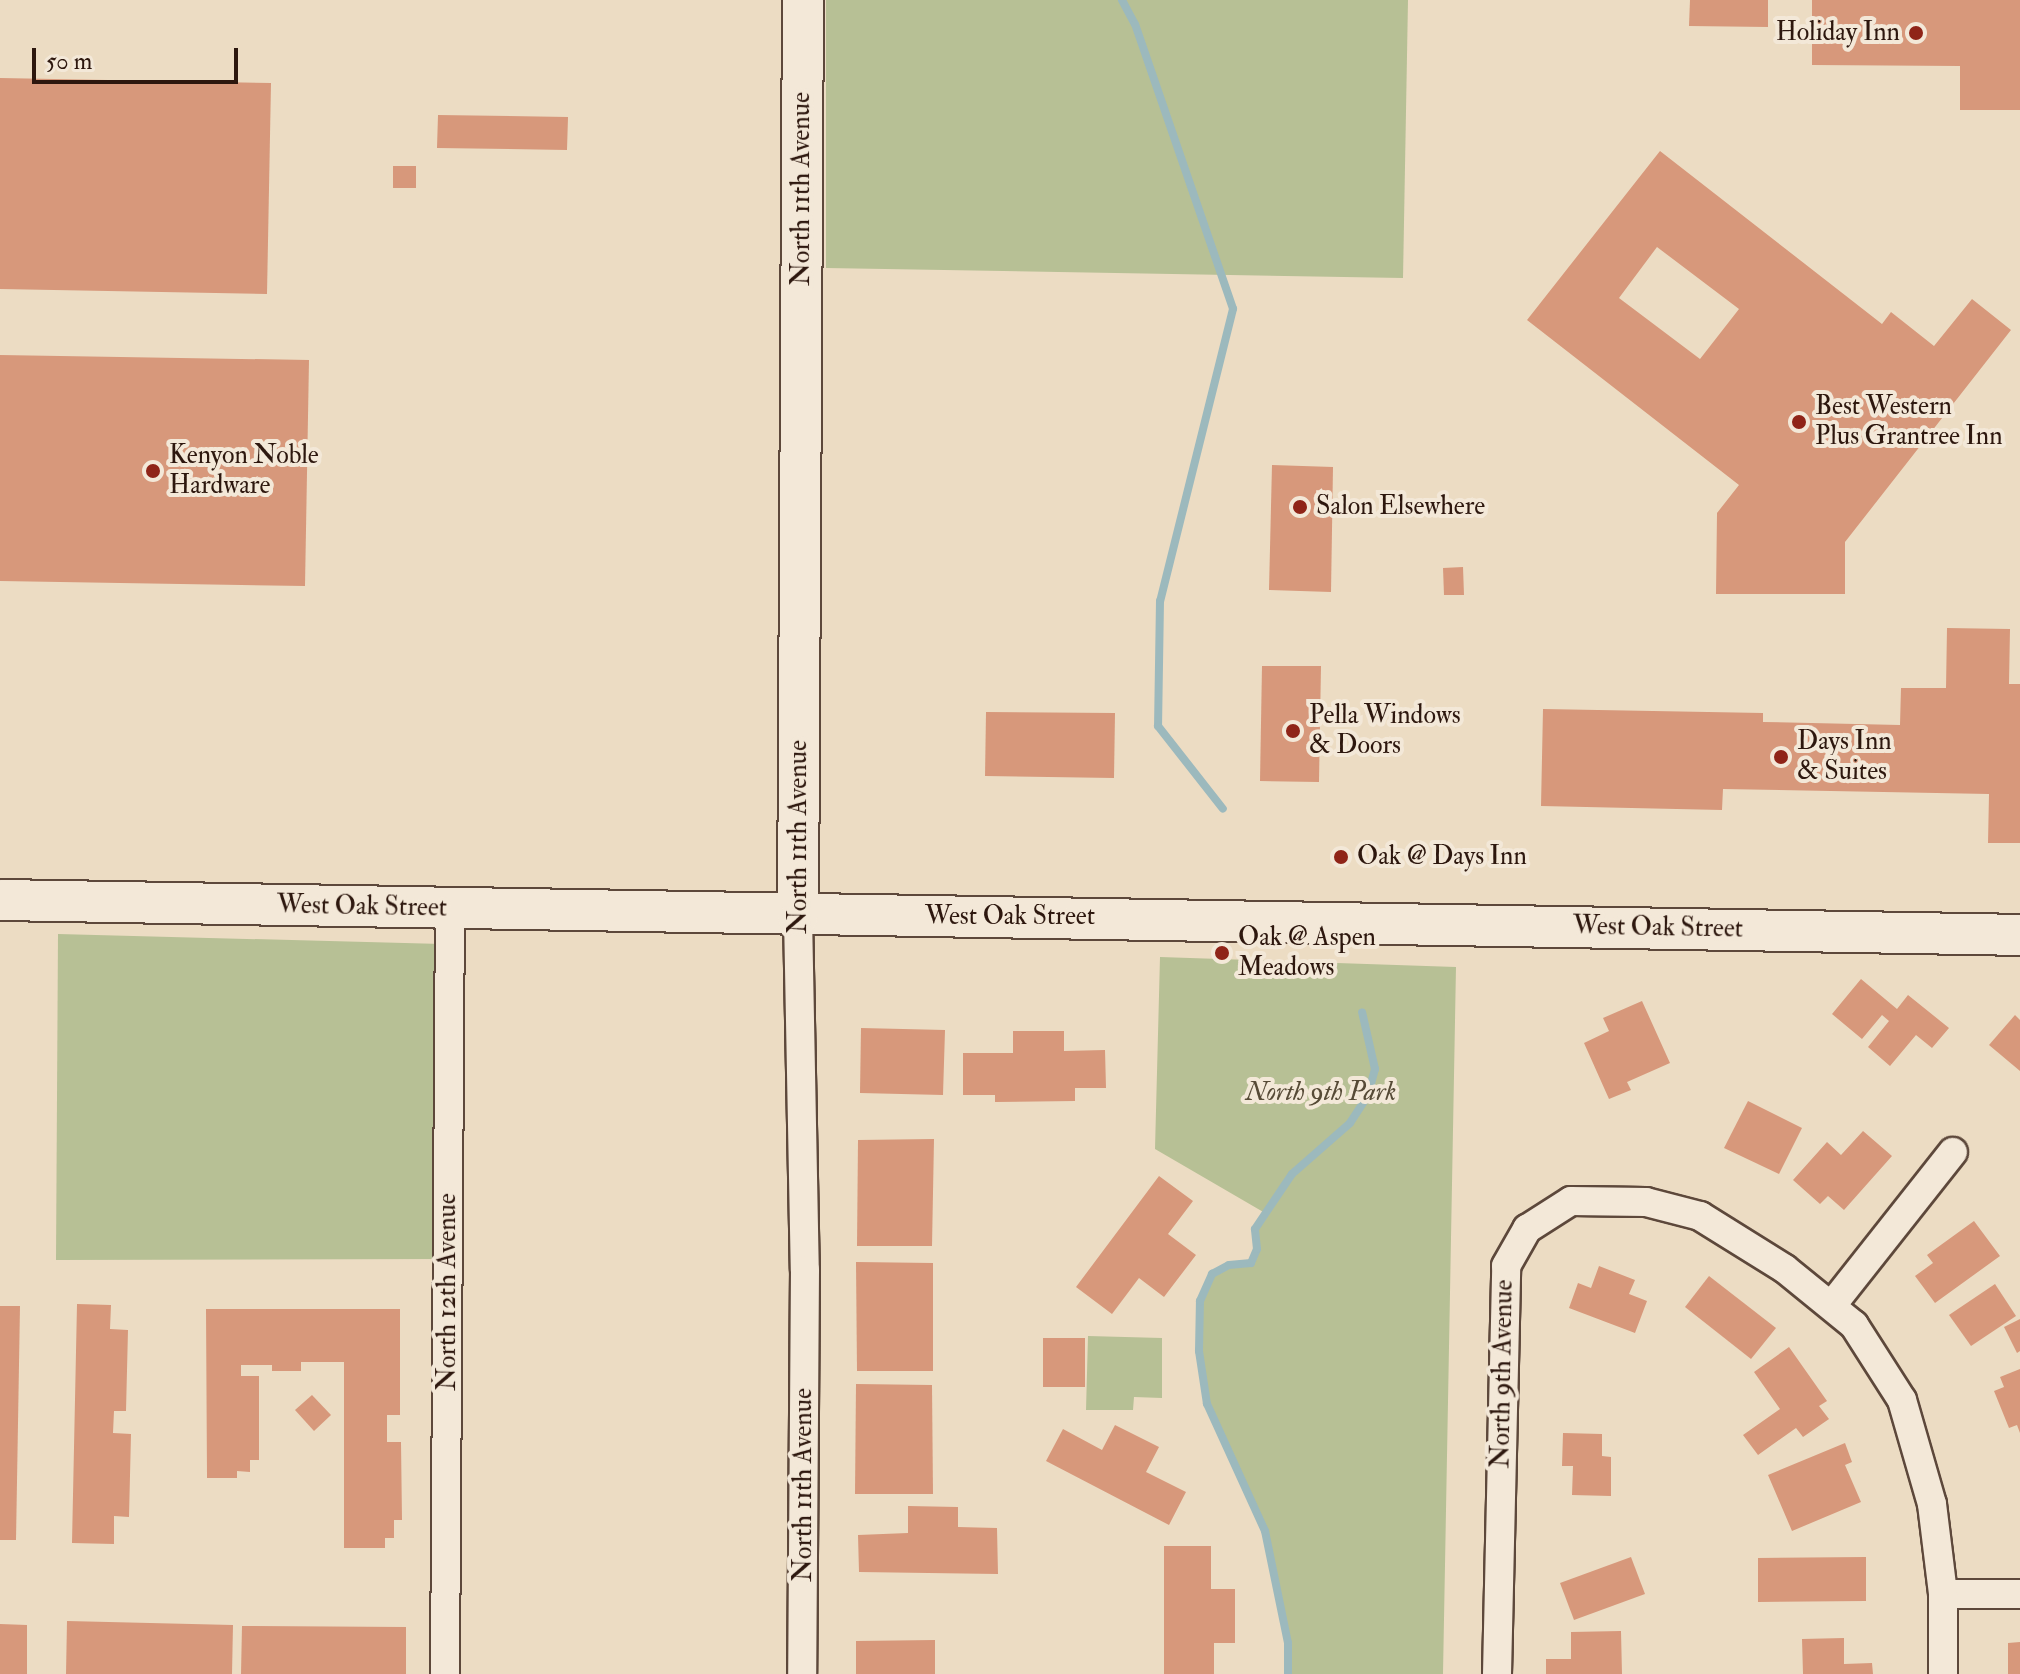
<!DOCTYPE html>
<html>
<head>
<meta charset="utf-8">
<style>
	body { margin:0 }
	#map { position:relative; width:2020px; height:1674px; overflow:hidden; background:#ecdcc3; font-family:"IM FELL Double Pica",serif }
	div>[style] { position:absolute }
	.green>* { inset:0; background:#b7c095 }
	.stream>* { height:8px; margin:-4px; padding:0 4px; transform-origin:4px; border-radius:4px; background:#9cb9bd }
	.building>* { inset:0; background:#d7987b }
	.roads { filter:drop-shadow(2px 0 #5d483b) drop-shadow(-2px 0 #5d483b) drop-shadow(0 2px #5d483b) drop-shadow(0 -2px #5d483b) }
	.street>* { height:28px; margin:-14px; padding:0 14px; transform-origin:14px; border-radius:14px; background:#f3e8d8 }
	.secondary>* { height:40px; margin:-20px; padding:0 20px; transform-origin:20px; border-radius:20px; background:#f3e8d8 }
	.dots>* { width:22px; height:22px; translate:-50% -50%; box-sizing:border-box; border:4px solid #f3e8d8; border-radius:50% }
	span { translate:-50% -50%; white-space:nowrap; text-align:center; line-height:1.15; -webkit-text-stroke:8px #f3e8d8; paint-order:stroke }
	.poi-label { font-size:26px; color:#2d170e }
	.right { translate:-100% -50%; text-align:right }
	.left { translate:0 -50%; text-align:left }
	.street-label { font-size:26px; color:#2d170e }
	.park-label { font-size:26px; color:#564a36; font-style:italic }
	.scale { position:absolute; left:32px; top:48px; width:206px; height:36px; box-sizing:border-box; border:4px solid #2d170e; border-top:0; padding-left:10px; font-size:24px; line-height:28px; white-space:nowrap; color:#2d170e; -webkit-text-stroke:6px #f3e8d8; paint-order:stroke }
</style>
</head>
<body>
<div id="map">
	<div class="green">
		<div style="clip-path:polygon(826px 0,1408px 0,1403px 278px,826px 268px)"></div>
		<div style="clip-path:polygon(58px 934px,442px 944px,443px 1259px,56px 1260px)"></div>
		<div style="clip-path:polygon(1160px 957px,1456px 967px,1443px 1674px,1288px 1674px,1288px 1643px,1265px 1531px,1216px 1430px,1207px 1404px,1199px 1351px,1200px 1301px,1212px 1274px,1229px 1265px,1251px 1263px,1257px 1249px,1255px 1229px,1265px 1213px,1155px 1149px)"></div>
		<div style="clip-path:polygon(1088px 1336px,1162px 1338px,1162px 1398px,1134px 1397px,1133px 1410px,1086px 1410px)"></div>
	</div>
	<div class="stream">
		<div style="left:1122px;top:0;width:27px;rotate:62deg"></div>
		<div style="left:1135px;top:24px;width:301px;rotate:71deg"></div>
		<div style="left:1233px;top:309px;width:301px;rotate:104deg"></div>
		<div style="left:1160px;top:601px;width:125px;rotate:90.9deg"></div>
		<div style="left:1158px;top:726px;width:105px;rotate:51.9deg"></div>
		<div style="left:1288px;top:1674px;width:31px;rotate:-90deg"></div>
		<div style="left:1288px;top:1643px;width:114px;rotate:-101.6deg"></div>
		<div style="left:1265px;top:1531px;width:140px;rotate:-114.5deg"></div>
		<div style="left:1207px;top:1404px;width:54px;rotate:-98.6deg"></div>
		<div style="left:1199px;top:1351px;width:50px;rotate:-88.9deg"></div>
		<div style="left:1200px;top:1301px;width:30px;rotate:-66deg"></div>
		<div style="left:1212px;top:1274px;width:19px;rotate:-28deg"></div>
		<div style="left:1229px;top:1265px;width:22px;rotate:-5deg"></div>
		<div style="left:1251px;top:1263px;width:15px;rotate:-67deg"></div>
		<div style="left:1257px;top:1249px;width:20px;rotate:-96deg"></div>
		<div style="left:1255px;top:1229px;width:66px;rotate:-56.1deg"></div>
		<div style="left:1292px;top:1174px;width:77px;rotate:-41.3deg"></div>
		<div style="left:1350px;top:1123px;width:33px;rotate:-57deg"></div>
		<div style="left:1368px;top:1095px;width:27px;rotate:-75deg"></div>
		<div style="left:1375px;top:1069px;width:58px;rotate:-102.8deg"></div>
	</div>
	<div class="building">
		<div style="clip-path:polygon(1690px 0,1768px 0,1768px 27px,1689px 26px)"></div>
		<div style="clip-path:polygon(1812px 0,2020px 0,2020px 110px,1960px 110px,1960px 66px,1812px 65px)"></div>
		<div style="clip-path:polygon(0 78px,271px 83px,267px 294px,0 289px)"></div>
		<div style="clip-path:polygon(438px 115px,568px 117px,567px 150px,437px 148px)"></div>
		<div style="clip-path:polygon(evenodd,1660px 151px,1882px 324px,1891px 312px,1934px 346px,1972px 299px,2011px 330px,1845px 542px,1845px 594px,1716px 594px,1717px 513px,1739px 485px,1527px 320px,1660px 151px,1657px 247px,1739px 309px,1700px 359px,1619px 298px,1657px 247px)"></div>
		<div style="clip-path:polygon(393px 166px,416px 166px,416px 188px,393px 188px)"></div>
		<div style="clip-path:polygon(0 355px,309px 360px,305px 586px,0 581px)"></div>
		<div style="clip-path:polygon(1272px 465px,1333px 467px,1331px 592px,1269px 590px)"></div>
		<div style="clip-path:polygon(1463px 567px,1464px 595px,1444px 595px,1443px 568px)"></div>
		<div style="clip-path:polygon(1947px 628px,2010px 629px,2009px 684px,2020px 684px,2020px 843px,1988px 843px,1989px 794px,1723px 789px,1722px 810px,1541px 806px,1543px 709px,1763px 713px,1763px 722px,1900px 725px,1901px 688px,1946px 688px)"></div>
		<div style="clip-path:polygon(1262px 666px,1321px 666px,1319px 782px,1260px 781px)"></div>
		<div style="clip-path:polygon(986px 712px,1115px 713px,1114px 778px,985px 776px)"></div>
		<div style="clip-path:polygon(1861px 979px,1897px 1009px,1908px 995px,1949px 1028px,1932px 1048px,1916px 1035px,1890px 1066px,1868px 1047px,1889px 1021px,1882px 1015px,1862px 1039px,1832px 1014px)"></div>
		<div style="clip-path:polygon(1642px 1001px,1670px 1063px,1627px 1082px,1631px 1090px,1609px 1099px,1584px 1043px,1609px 1031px,1603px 1018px)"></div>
		<div style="clip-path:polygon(2015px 1015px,2020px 1020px,2020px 1071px,1989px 1045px)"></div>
		<div style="clip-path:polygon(861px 1028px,945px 1030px,943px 1095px,860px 1093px)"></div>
		<div style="clip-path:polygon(1013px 1031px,1064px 1031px,1064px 1051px,1105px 1050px,1106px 1088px,1075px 1088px,1075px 1101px,995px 1102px,995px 1095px,963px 1095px,963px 1053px,1013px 1053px)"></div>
		<div style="clip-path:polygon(1748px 1101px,1802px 1128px,1779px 1174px,1724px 1148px)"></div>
		<div style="clip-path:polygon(1863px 1131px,1892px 1156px,1844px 1210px,1828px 1196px,1820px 1204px,1793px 1180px,1827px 1142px,1841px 1155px)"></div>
		<div style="clip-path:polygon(934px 1139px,932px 1246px,857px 1246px,858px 1140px)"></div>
		<div style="clip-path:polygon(1159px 1176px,1193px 1201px,1168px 1234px,1196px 1255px,1164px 1297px,1139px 1278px,1112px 1314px,1076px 1287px)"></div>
		<div style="clip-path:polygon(1974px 1221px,2000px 1256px,1935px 1303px,1915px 1276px,1933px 1263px,1927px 1255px)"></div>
		<div style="clip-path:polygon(856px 1262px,933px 1263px,933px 1371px,857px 1371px)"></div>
		<div style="clip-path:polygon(1599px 1266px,1635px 1280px,1629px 1294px,1647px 1301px,1635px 1333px,1569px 1308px,1578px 1283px,1591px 1288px)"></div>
		<div style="clip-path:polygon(1709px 1276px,1776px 1328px,1751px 1359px,1685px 1307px)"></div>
		<div style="clip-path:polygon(1995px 1284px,2016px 1316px,1971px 1346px,1949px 1315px)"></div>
		<div style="clip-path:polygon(77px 1304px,111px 1305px,110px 1329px,128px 1330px,126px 1411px,114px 1411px,113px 1433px,131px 1434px,129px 1517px,114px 1516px,114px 1544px,72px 1543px)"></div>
		<div style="clip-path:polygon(0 1306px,20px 1306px,16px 1540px,0 1540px)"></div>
		<div style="clip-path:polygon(206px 1309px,400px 1309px,400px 1415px,387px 1415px,387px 1442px,401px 1442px,402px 1520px,394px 1520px,394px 1538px,385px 1538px,385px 1548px,344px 1548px,344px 1362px,301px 1362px,301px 1371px,272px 1371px,272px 1365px,241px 1365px,241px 1376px,259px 1376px,259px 1460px,250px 1460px,250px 1472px,237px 1471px,237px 1478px,207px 1478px)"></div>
		<div style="clip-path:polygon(2020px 1319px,2020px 1351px,2017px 1353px,2004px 1327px)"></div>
		<div style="clip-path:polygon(1043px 1338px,1085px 1338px,1085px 1387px,1043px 1387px)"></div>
		<div style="clip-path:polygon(1789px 1347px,1827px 1401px,1819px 1406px,1829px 1419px,1803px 1437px,1796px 1428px,1758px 1455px,1743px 1435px,1780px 1409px,1754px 1372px)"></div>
		<div style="clip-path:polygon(2020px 1369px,2020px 1433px,2017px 1425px,2009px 1428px,1994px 1391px,2004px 1387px,2000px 1377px)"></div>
		<div style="clip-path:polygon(856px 1384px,932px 1385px,933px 1494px,855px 1494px)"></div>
		<div style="clip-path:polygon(312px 1395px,331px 1415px,314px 1431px,295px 1410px)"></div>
		<div style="clip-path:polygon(1115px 1425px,1159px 1447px,1146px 1472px,1186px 1492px,1169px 1525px,1046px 1461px,1063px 1429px,1102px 1450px)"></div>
		<div style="clip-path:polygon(1563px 1433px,1602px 1434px,1602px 1456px,1611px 1457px,1611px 1496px,1572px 1495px,1573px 1466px,1562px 1466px)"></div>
		<div style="clip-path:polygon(1845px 1443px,1852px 1462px,1845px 1465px,1861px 1502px,1792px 1531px,1768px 1475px)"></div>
		<div style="clip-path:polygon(908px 1506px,958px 1507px,958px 1527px,997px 1528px,998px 1574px,859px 1572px,858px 1535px,908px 1533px)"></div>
		<div style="clip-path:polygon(1164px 1546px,1211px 1546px,1211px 1589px,1235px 1589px,1235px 1643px,1214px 1643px,1214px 1674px,1164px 1674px)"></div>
		<div style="clip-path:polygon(1631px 1557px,1645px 1594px,1574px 1620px,1560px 1583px)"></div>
		<div style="clip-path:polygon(1866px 1557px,1866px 1601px,1758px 1602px,1758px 1558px)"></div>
		<div style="clip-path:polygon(67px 1621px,233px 1625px,232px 1674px,66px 1674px)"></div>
		<div style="clip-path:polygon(0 1624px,27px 1625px,27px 1674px,0 1674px)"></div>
		<div style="clip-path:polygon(242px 1626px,406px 1627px,406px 1674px,241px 1674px)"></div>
		<div style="clip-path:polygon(1621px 1631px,1622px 1674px,1546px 1674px,1546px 1659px,1571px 1659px,1571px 1632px)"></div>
		<div style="clip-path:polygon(1844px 1638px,1844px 1664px,1872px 1663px,1873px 1674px,1803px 1674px,1802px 1639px)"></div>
		<div style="clip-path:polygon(935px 1640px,935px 1674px,856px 1674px,856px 1641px)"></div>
		<div style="clip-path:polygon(2020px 1642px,2020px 1674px,2008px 1674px,2008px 1643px)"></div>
	</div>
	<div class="roads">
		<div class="street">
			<div style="left:798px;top:916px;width:354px;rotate:88.9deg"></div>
			<div style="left:805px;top:1270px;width:404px;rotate:90.4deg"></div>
			<div style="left:1832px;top:1305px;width:195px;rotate:-51.7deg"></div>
			<div style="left:1943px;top:1594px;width:77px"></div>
			<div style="left:445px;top:1674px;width:765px;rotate:-89.63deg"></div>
			<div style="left:1497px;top:1674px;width:408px;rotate:-88.7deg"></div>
			<div style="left:1506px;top:1266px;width:43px;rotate:-60.4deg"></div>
			<div style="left:1527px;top:1229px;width:52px;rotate:-32.5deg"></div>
			<div style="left:1571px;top:1201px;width:75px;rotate:0.8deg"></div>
			<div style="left:1646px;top:1202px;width:56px;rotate:14.5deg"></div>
			<div style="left:1700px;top:1216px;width:100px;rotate:31.9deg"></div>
			<div style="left:1785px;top:1269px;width:89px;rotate:39.1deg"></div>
			<div style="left:1854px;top:1325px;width:89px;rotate:57.4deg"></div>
			<div style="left:1902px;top:1400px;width:108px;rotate:73.9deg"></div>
			<div style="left:1932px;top:1504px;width:91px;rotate:83deg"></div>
			<div style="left:1943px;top:1594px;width:80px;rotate:90deg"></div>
		</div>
		<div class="secondary">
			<div style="left:0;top:900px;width:2020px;rotate:0.99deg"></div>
			<div style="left:798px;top:916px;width:916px;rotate:-89.69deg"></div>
		</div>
	</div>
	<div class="dots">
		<div style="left:1916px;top:33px;background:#8f2418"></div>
		<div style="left:1799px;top:422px;background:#8f2418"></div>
		<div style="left:153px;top:471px;background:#8f2418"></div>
		<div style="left:1300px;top:507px;background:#8f2418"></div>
		<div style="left:1293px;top:731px;background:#8f2418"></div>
		<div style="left:1781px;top:757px;background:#8f2418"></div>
		<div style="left:1341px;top:857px;background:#8f2418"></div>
		<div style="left:1222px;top:953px;background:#8f2418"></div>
	</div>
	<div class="poi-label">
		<span class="right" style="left:1900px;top:33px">Holiday Inn</span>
		<span class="left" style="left:1815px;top:422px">Best Western<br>Plus Grantree Inn</span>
		<span class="left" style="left:169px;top:471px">Kenyon Noble<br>Hardware</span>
		<span class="left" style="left:1316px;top:507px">Salon Elsewhere</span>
		<span class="left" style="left:1309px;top:731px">Pella Windows<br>&amp; Doors</span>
		<span class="left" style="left:1797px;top:757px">Days Inn<br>&amp; Suites</span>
		<span class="left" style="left:1357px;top:857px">Oak @ Days Inn</span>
		<span class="left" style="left:1238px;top:953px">Oak @ Aspen<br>Meadows</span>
	</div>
	<div class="street-label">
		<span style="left:802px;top:189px;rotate:-90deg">North 11th Avenue</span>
		<span style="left:799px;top:837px;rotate:-90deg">North 11th Avenue</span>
		<span style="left:362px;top:907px;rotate:1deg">West Oak Street</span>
		<span style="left:1010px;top:917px">West Oak Street</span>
		<span style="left:1658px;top:928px;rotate:1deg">West Oak Street</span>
		<span style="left:448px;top:1292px;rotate:-90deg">North 12th Avenue</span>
		<span style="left:1503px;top:1374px;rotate:-89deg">North 9th Avenue</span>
		<span style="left:804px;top:1485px;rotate:-90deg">North 11th Avenue</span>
	</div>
	<div class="park-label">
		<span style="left:1321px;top:1093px">North 9th Park</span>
	</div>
	<div class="scale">50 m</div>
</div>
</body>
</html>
